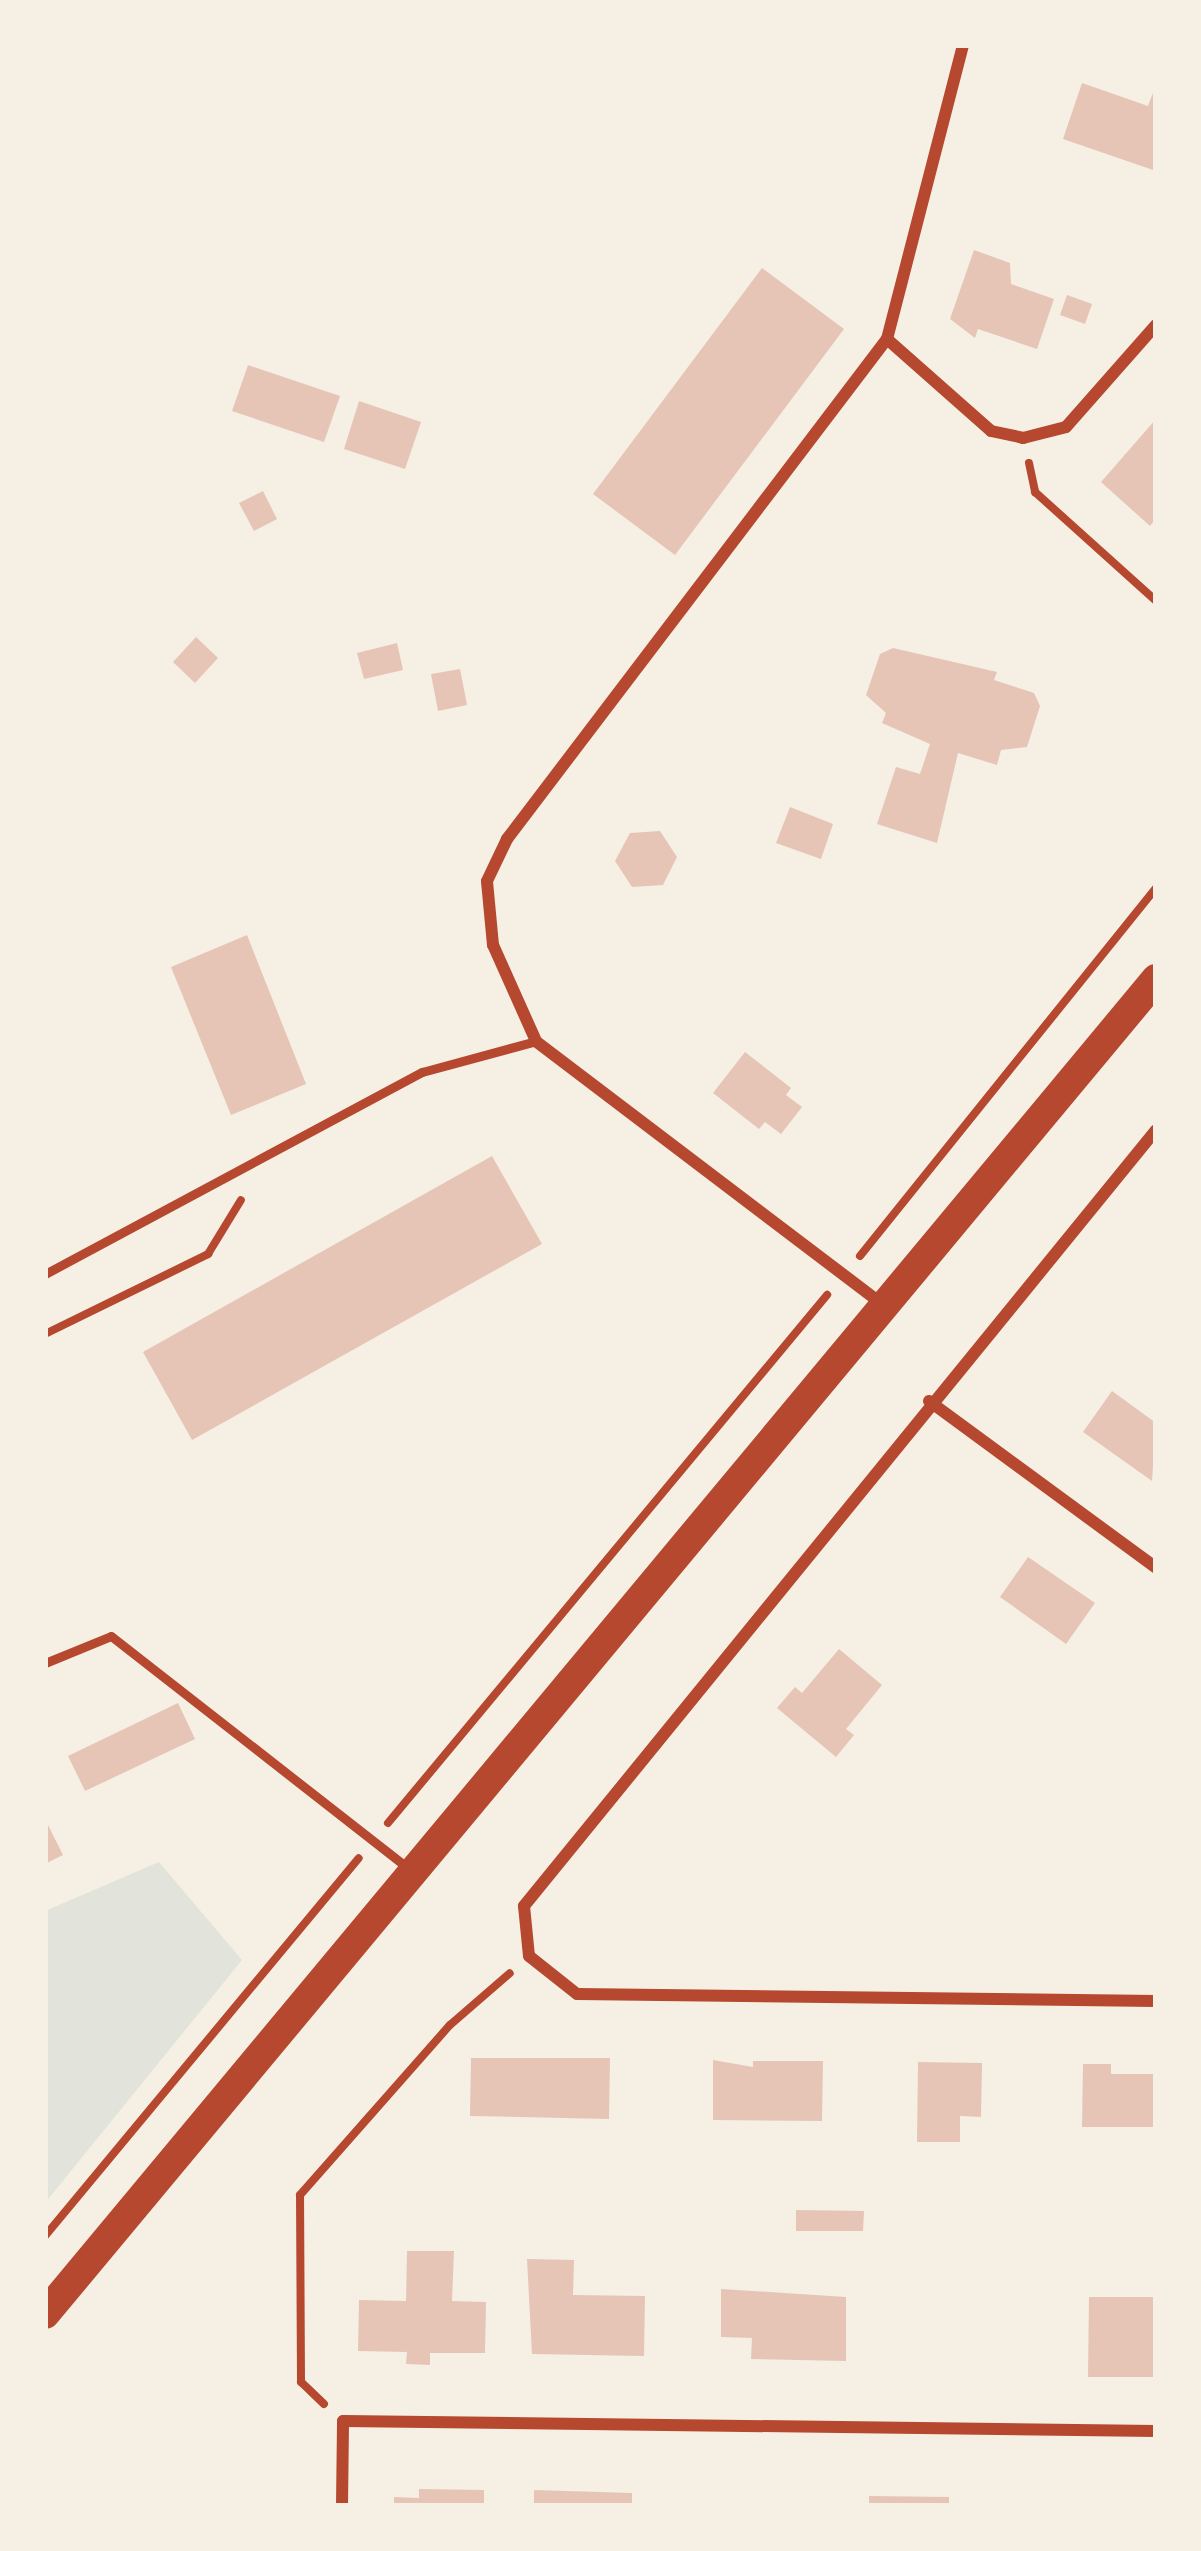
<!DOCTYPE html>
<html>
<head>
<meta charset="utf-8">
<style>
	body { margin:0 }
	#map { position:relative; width:1201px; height:2551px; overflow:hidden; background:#f6efe4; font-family:"Libre Baskerville",serif }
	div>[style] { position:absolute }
	.green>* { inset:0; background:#e2e4dc }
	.building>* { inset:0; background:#e6c5b7 }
	.path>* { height:8px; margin:-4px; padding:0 4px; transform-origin:4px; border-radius:4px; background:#b5482f }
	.service>* { height:9px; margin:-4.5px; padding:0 4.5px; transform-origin:4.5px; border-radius:4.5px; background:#b5482f }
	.minor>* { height:12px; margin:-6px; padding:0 6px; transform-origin:6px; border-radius:6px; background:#b5482f }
	.primary>* { height:30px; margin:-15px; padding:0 15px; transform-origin:15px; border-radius:15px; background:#b5482f }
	span { translate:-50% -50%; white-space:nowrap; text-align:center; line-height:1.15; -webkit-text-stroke:10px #f6efe4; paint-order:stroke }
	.frame { position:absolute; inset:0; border:48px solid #f6efe4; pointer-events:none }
</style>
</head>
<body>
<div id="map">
	<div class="green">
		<div style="clip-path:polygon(159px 1862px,242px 1960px,45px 2203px,45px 1911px)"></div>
	</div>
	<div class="building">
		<div style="clip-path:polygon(1082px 83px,1148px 106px,1156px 85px,1156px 171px,1063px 139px)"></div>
		<div style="clip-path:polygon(974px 250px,1010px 263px,1011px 284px,1054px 299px,1037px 349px,978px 329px,975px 338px,950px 319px)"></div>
		<div style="clip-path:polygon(762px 268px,844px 329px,675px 555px,593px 494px)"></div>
		<div style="clip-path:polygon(1067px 295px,1092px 304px,1085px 324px,1060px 315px)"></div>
		<div style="clip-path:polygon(248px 365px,340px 396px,324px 442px,232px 411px)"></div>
		<div style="clip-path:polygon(359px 401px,421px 422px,405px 469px,344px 449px)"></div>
		<div style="clip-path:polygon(1156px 419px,1156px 519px,1150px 526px,1101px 482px)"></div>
		<div style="clip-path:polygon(263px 491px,277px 519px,254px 531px,239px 503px)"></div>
		<div style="clip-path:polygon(196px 637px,218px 658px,195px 683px,173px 662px)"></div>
		<div style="clip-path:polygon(397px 643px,403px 670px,364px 679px,357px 653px)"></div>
		<div style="clip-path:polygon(893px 648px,997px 672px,994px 680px,1034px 693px,1040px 706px,1027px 747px,1001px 750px,997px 765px,958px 753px,937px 843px,877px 824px,896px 767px,920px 774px,930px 744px,882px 723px,886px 713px,866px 695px,880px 654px)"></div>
		<div style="clip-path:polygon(460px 669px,467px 705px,438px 711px,431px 674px)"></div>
		<div style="clip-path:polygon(790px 807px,833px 824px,821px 859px,776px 843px)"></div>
		<div style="clip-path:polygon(660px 831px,677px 857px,663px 885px,632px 887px,615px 861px,630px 833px)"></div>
		<div style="clip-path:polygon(247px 935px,306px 1084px,231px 1115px,171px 967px)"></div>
		<div style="clip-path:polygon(745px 1052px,791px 1088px,786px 1095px,802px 1107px,781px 1134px,765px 1122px,759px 1129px,713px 1093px)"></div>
		<div style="clip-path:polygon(492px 1156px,542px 1244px,192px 1440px,143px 1352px)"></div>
		<div style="clip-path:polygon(1112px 1391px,1156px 1423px,1152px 1481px,1083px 1432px)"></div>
		<div style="clip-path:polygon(1028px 1557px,1095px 1603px,1066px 1644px,1000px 1597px)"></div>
		<div style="clip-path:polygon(839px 1649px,882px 1685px,846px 1729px,854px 1735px,836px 1757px,777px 1708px,795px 1687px,802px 1693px)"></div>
		<div style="clip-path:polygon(178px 1703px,195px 1739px,85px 1791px,68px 1756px)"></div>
		<div style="clip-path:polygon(45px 1819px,63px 1855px,45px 1864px)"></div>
		<div style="clip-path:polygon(471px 2058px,610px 2058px,609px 2119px,470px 2116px)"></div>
		<div style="clip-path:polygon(713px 2060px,753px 2067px,753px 2061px,823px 2061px,822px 2121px,713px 2120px)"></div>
		<div style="clip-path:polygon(918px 2062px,982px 2063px,981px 2117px,960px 2116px,960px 2142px,917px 2142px)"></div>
		<div style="clip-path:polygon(1083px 2064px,1111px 2064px,1111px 2074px,1156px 2074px,1156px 2127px,1082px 2127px)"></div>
		<div style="clip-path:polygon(796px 2210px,864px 2211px,863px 2231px,796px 2231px)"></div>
		<div style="clip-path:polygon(407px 2251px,454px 2251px,452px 2301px,486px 2302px,485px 2353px,430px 2353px,430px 2365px,406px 2364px,407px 2352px,358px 2351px,359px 2300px,406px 2301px)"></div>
		<div style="clip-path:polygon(527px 2259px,574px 2260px,573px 2295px,645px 2296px,644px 2356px,532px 2354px)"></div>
		<div style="clip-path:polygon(721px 2289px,846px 2297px,846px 2361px,751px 2359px,752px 2338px,721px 2337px)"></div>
		<div style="clip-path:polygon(1089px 2297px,1156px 2297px,1156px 2377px,1088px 2377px)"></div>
		<div style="clip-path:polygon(419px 2489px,484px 2490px,484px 2506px,394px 2506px,394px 2497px,419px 2498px)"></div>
		<div style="clip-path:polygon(534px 2490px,632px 2493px,632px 2506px,534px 2506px)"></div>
		<div style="clip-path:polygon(869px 2496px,949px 2497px,949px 2506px,869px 2506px)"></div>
	</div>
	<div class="path">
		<div style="left:1029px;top:463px;width:30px;rotate:78deg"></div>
		<div style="left:1035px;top:492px;width:163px;rotate:42deg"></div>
		<div style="left:860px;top:1256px;width:472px;rotate:-51.2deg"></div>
		<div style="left:45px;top:1334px;width:182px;rotate:-26.1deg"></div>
		<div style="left:208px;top:1254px;width:63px;rotate:-58.6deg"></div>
		<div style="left:388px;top:1823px;width:687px;rotate:-50.26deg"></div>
		<div style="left:45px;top:2236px;width:491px;rotate:-50.3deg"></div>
		<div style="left:324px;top:2404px;width:32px;rotate:-136deg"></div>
		<div style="left:301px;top:2382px;width:187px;rotate:-90.3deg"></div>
		<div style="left:300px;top:2195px;width:227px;rotate:-48.6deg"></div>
		<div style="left:450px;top:2025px;width:79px;rotate:-40.9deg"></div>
	</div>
	<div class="service">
		<div style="left:45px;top:1274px;width:428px;rotate:-28.2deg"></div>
		<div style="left:422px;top:1072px;width:118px;rotate:-15.2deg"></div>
		<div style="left:45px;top:1663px;width:71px;rotate:-22.2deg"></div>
		<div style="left:111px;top:1636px;width:377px;rotate:38deg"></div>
	</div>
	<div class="minor">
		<div style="left:887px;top:339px;width:139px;rotate:41.5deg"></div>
		<div style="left:991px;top:431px;width:33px;rotate:12deg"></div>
		<div style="left:1023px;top:438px;width:44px;rotate:-14.3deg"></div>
		<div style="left:1066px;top:427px;width:136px;rotate:-48.6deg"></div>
		<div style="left:1156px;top:1130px;width:1001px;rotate:129.16deg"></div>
		<div style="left:524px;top:1906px;width:50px;rotate:84.3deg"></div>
		<div style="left:529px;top:1956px;width:61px;rotate:38.4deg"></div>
		<div style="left:577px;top:1994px;width:579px;rotate:0.69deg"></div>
		<div style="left:882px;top:1304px;width:435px;rotate:-142.8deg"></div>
		<div style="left:536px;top:1041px;width:105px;rotate:-114.1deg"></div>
		<div style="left:493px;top:945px;width:64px;rotate:-95.4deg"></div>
		<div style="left:487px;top:881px;width:47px;rotate:-64.5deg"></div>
		<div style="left:507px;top:839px;width:628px;rotate:-52.77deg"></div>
		<div style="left:887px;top:339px;width:304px;rotate:-75.5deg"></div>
		<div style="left:929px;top:1401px;width:282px;rotate:36.3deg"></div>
		<div style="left:342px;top:2506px;width:85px;rotate:-89.3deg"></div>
		<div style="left:343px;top:2421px;width:813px;rotate:0.7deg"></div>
	</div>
	<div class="primary">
		<div style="left:45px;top:2314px;width:1737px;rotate:-50.23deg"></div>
	</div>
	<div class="frame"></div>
</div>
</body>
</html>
